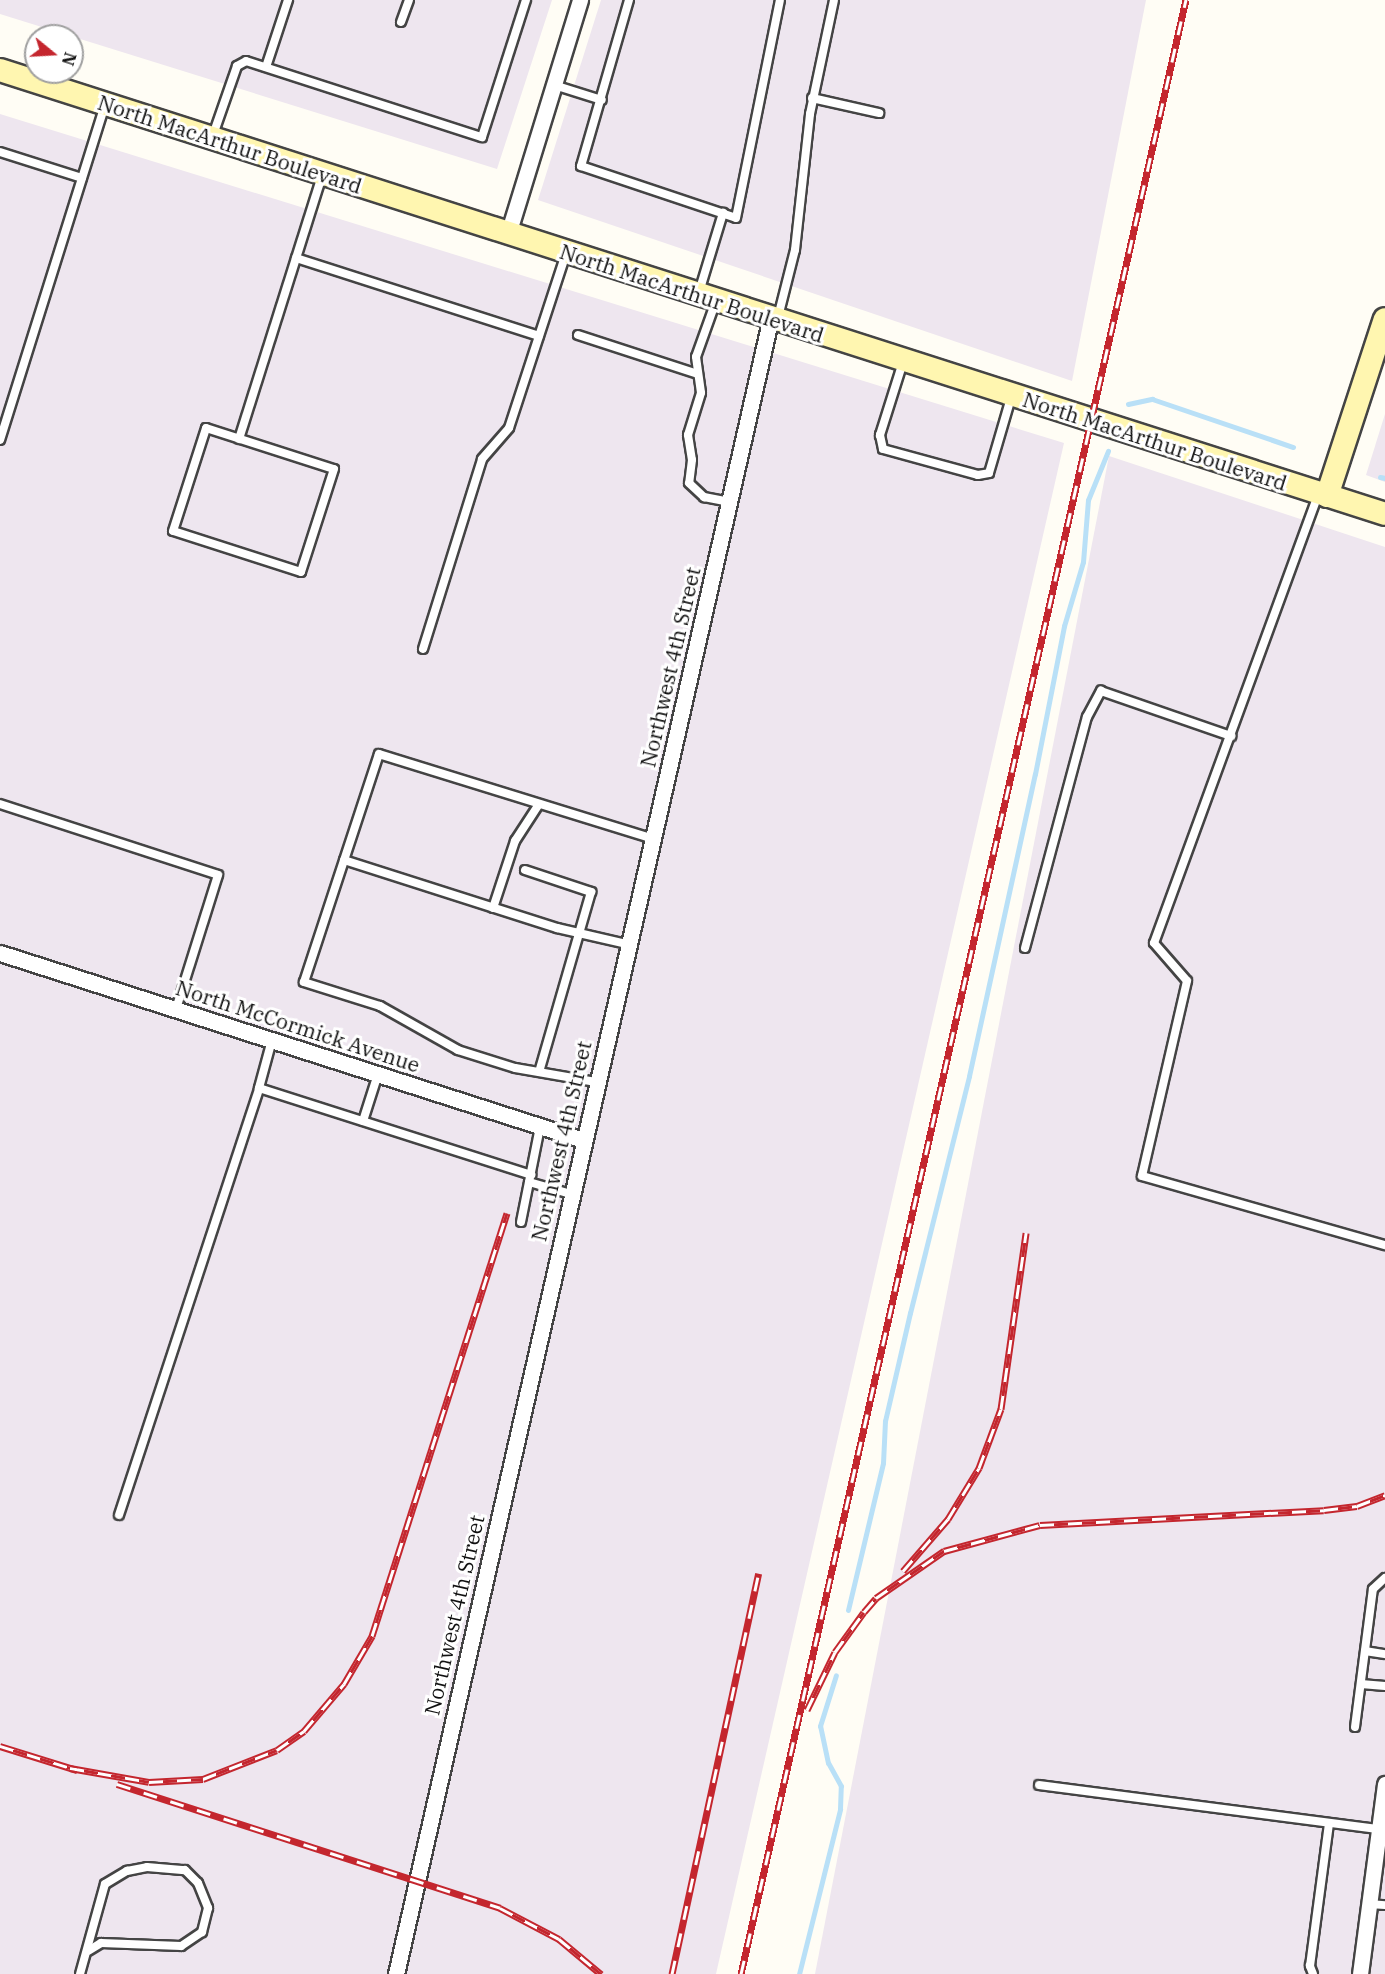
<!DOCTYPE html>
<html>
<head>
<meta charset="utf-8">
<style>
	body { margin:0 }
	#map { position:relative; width:1385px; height:1974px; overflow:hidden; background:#fffdf5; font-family:"IBM Plex Serif",serif }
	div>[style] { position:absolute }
	.industrial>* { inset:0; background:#eee6ef }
	.stream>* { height:5px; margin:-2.5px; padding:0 2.5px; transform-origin:2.5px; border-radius:2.5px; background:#b9e0f7 }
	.roads { filter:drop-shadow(2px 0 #444) drop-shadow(-2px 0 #444) drop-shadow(0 2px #444) drop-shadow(0 -2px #444) }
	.lane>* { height:8px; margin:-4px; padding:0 4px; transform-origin:4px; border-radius:4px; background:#fff }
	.street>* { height:15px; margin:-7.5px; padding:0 7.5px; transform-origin:7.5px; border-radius:7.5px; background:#fff }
	.secondary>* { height:22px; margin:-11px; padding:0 11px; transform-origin:11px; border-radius:11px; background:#fff6b0 }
	.rail>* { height:7px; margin-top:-3.5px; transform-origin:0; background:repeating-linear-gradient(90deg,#fff 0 14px,#c4262e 0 28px); box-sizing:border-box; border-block:2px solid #c4262e }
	span { translate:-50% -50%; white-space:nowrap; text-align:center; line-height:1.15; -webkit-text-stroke:6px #fff; paint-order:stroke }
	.street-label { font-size:21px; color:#111 }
	.north { position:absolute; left:24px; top:24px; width:60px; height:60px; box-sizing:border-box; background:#fff; border:2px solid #a0a0a0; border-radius:50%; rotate:108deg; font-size:16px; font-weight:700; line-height:24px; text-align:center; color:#111 }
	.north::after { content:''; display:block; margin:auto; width:21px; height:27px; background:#c4262e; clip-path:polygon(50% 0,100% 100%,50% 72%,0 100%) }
</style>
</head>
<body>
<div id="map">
	<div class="industrial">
		<div style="clip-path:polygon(0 0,552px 0,497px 169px,0 14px)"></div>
		<div style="clip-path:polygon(601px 0,1146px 0,1072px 381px,538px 200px)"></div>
		<div style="clip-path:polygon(0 114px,1064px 443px,716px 1974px,0 1974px)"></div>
		<div style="clip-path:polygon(1385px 414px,1385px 482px,1366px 475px)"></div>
		<div style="clip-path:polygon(1109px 456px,1385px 547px,1385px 1974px,815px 1974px)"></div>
	</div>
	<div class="stream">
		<div style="left:1128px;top:404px;width:25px;rotate:-12deg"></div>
		<div style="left:1152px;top:399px;width:149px;rotate:18.8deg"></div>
		<div style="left:1380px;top:477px;width:5px;rotate:11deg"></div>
		<div style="left:848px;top:1610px;width:151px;rotate:-76.6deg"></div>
		<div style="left:883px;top:1463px;width:42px;rotate:-87.3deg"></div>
		<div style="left:885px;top:1421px;width:111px;rotate:-77deg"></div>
		<div style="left:910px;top:1313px;width:244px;rotate:-76deg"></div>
		<div style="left:969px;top:1076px;width:309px;rotate:-77.7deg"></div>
		<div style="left:1035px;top:774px;width:151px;rotate:-78.9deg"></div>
		<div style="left:1064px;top:626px;width:67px;rotate:-73.5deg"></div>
		<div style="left:1083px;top:562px;width:62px;rotate:-85.4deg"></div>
		<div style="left:1088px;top:500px;width:53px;rotate:-67.8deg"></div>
		<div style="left:799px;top:1974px;width:170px;rotate:-76deg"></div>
		<div style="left:840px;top:1809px;width:23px;rotate:-88deg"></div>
		<div style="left:841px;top:1786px;width:26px;rotate:-119deg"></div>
		<div style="left:828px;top:1763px;width:38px;rotate:-102deg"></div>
		<div style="left:820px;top:1726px;width:53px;rotate:-72.6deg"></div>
	</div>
	<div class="roads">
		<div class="lane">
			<div style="left:629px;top:0;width:173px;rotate:106.1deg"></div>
			<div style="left:581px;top:166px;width:163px;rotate:18.5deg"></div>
			<div style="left:736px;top:218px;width:222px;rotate:-78.6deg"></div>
			<div style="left:401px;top:22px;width:23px;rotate:-70deg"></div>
			<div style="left:266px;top:67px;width:71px;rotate:-71.8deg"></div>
			<div style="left:554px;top:85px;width:50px;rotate:17.4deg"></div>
			<div style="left:812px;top:98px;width:69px;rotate:12.6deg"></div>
			<div style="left:213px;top:135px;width:73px;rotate:-70.8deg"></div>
			<div style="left:237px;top:66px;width:10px;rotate:-29deg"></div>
			<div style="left:246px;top:61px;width:248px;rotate:17.9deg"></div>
			<div style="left:482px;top:137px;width:144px;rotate:-72.2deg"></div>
			<div style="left:0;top:152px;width:86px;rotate:17.6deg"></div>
			<div style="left:296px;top:258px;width:255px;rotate:17.8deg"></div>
			<div style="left:699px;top:292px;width:83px;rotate:-73.1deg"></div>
			<div style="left:716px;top:301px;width:59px;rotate:109.7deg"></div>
			<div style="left:696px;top:357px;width:36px;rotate:82deg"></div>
			<div style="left:701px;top:393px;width:44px;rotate:107.2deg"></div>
			<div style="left:688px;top:435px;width:25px;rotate:81deg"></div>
			<div style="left:692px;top:460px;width:23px;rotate:97deg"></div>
			<div style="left:689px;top:483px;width:21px;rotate:43deg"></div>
			<div style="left:704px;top:497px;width:25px;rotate:11deg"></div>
			<div style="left:778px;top:317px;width:69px;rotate:-75.8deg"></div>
			<div style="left:795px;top:250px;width:137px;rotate:-83.7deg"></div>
			<div style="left:810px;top:114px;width:116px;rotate:-78.1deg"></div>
			<div style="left:578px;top:335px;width:126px;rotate:18deg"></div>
			<div style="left:903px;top:362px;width:77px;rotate:107.5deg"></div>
			<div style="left:880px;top:435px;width:14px;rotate:78deg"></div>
			<div style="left:883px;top:449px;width:98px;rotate:15.3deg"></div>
			<div style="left:978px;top:475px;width:11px;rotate:-10deg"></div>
			<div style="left:989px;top:473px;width:78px;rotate:-73.7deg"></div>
			<div style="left:206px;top:428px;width:134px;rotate:17.8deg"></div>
			<div style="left:334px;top:469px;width:108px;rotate:107.8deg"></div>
			<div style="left:301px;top:572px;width:134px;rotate:-162.2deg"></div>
			<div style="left:173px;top:531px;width:108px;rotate:-72.2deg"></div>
			<div style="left:239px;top:439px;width:277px;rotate:-72.5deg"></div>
			<div style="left:0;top:440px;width:351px;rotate:-72.6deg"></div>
			<div style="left:1318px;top:495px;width:477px;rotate:110.1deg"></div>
			<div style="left:1154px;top:943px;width:50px;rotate:49deg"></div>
			<div style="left:1187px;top:981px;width:200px;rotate:103deg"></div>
			<div style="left:1142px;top:1176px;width:253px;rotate:15.9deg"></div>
			<div style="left:423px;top:649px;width:199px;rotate:-72.7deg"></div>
			<div style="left:482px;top:459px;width:41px;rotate:-48.9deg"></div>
			<div style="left:509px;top:428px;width:183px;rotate:-71.9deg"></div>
			<div style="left:0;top:804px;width:229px;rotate:18deg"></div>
			<div style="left:218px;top:875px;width:140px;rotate:107.4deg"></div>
			<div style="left:344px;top:860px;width:224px;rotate:17.7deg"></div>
			<div style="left:557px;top:928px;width:72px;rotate:12.9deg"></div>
			<div style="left:525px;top:870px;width:70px;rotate:18.4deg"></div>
			<div style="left:591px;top:892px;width:187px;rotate:106.1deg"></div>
			<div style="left:493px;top:908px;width:71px;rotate:-71.8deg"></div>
			<div style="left:515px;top:841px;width:44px;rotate:-57deg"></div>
			<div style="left:1025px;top:948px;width:239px;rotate:-75deg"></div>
			<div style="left:1087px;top:717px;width:30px;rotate:-62deg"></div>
			<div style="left:1101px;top:691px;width:138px;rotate:19.1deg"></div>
			<div style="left:272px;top:1040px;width:50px;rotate:105.2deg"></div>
			<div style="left:259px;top:1088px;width:286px;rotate:17.7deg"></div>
			<div style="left:596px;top:1082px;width:82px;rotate:-170.2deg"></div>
			<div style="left:515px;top:1068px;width:60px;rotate:-162.5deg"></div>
			<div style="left:458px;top:1050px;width:90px;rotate:-150.6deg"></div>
			<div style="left:380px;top:1006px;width:80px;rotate:-162.5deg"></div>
			<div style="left:304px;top:982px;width:240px;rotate:-71.8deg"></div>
			<div style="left:379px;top:754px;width:284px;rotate:17.2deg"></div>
			<div style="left:363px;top:1121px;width:49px;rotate:-72.3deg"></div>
			<div style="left:529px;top:1182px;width:44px;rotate:15.9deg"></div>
			<div style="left:521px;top:1222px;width:97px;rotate:-78.7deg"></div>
			<div style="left:119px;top:1515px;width:449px;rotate:-71.8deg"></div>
			<div style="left:1365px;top:1651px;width:20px;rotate:9deg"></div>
			<div style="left:1361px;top:1684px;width:24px;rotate:5deg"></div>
			<div style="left:1355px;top:1727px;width:139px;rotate:-82.6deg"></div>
			<div style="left:1373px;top:1589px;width:16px;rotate:-43deg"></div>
			<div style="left:1039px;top:1785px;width:343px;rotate:7.4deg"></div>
			<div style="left:1369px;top:1904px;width:16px;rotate:4deg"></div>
			<div style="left:80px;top:1974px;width:93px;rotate:-74.5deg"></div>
			<div style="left:105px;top:1884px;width:26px;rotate:-31deg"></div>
			<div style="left:127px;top:1871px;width:20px;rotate:-11deg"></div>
			<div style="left:147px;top:1867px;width:38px;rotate:5deg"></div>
			<div style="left:185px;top:1870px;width:18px;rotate:45deg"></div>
			<div style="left:198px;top:1883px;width:27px;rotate:68deg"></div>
			<div style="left:208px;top:1908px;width:25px;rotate:104deg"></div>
			<div style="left:202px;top:1932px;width:25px;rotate:146deg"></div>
			<div style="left:181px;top:1946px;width:80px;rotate:-177.9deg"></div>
			<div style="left:101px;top:1943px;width:15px;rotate:148deg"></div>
			<div style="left:1313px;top:1974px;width:9px;rotate:-111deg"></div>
			<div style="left:1310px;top:1966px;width:144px;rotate:-82.4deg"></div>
		</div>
		<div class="street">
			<div style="left:508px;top:234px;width:245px;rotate:-72.9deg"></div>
			<div style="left:0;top:953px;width:612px;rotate:17.78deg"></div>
			<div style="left:396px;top:1974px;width:1699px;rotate:-77.25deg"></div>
			<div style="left:1360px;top:1974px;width:192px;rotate:-82.5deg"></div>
		</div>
		<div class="secondary">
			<div style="left:0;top:70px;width:1454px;rotate:17.77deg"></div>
			<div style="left:1327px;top:496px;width:186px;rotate:-71.9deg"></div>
		</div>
	</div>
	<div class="rail">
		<div style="left:903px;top:1571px;width:69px;rotate:-49.1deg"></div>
		<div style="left:948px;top:1519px;width:60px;rotate:-58.7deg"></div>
		<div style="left:979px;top:1468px;width:63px;rotate:-69.6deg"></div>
		<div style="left:1001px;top:1409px;width:178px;rotate:-81.9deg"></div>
		<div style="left:807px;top:1710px;width:64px;rotate:-64.2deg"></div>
		<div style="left:835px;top:1652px;width:49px;rotate:-54.1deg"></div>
		<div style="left:864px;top:1612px;width:18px;rotate:-49deg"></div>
		<div style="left:876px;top:1598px;width:83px;rotate:-34.7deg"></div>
		<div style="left:944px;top:1551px;width:99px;rotate:-15.2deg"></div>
		<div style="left:1040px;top:1525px;width:284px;rotate:-3deg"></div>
		<div style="left:1324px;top:1510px;width:33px;rotate:-7deg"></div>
		<div style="left:1357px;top:1506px;width:30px;rotate:-21deg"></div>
		<div style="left:0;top:1746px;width:81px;rotate:17.3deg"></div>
		<div style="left:70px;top:1768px;width:80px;rotate:10deg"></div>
		<div style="left:149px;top:1782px;width:54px;rotate:-3.2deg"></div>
		<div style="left:203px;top:1779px;width:79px;rotate:-21.4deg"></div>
		<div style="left:277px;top:1750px;width:33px;rotate:-35deg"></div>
		<div style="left:304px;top:1731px;width:62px;rotate:-49.6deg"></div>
		<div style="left:344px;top:1684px;width:56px;rotate:-59.7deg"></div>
		<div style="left:372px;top:1636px;width:444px;rotate:-72.3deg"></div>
		<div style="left:117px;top:1784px;width:403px;rotate:17.9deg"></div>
		<div style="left:500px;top:1908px;width:67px;rotate:27.7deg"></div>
		<div style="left:559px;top:1939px;width:55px;rotate:39.8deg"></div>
		<div style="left:672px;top:1974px;width:410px;rotate:-77.8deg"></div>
		<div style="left:741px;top:1974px;width:2024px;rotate:-77.3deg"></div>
	</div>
	<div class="street-label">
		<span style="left:230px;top:144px;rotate:18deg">North MacArthur Boulevard</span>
		<span style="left:692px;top:293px;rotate:18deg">North MacArthur Boulevard</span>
		<span style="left:1155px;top:441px;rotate:18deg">North MacArthur Boulevard</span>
		<span style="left:670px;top:667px;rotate:-77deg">Northwest 4th Street</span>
		<span style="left:298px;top:1026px;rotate:18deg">North McCormick Avenue</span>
		<span style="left:561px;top:1141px;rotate:-77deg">Northwest 4th Street</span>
		<span style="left:454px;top:1615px;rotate:-77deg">Northwest 4th Street</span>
	</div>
	<div class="north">N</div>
</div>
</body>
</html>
